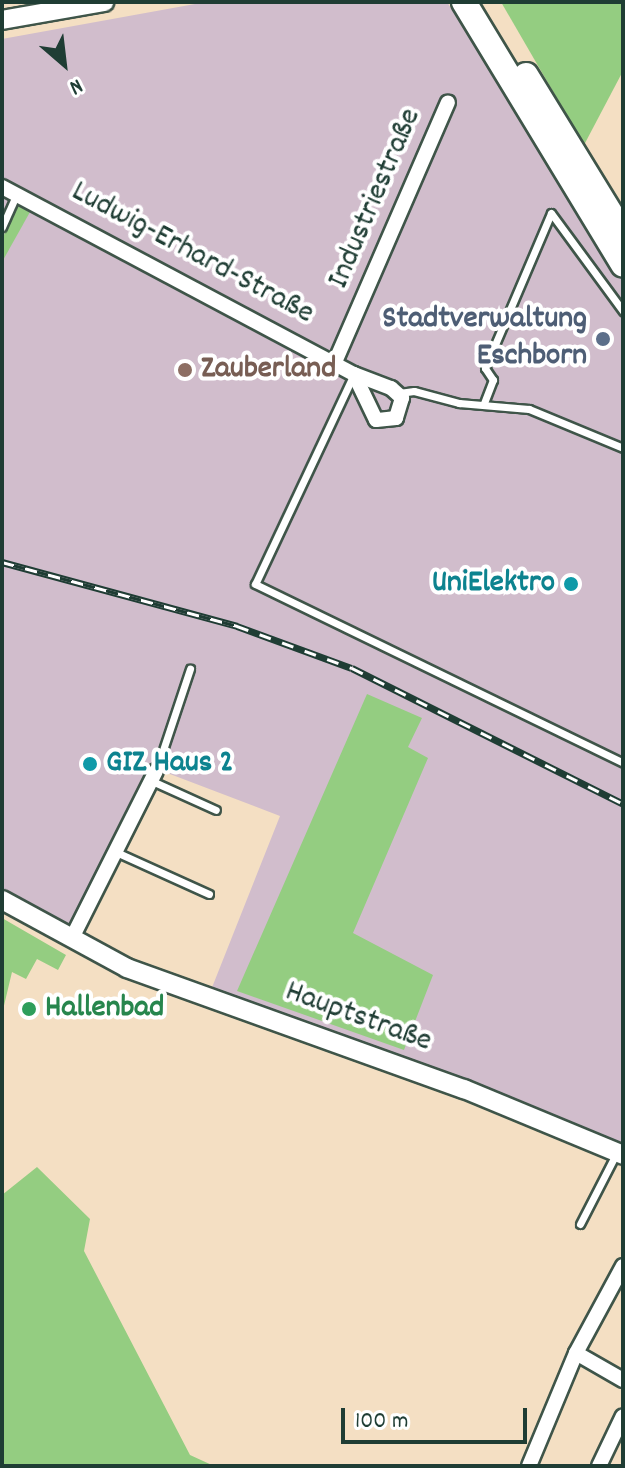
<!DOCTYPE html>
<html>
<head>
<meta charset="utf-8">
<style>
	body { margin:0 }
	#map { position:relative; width:625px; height:1468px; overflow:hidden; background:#f4dfc3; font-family:Dekko,sans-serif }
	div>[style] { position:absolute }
	.industrial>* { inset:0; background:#d1bdcc }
	.green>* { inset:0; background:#94cd81 }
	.roads { filter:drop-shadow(2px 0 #3f5549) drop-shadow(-2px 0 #3f5549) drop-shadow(0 2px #3f5549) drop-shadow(0 -2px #3f5549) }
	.service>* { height:7px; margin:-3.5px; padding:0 3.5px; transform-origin:3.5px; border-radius:3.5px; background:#fff }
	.minor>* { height:14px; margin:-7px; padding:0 7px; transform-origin:7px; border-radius:7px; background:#fff }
	.tertiary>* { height:18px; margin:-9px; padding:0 9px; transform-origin:9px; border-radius:9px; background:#fff }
	.trunk>* { height:24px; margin:-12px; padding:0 12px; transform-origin:12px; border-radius:12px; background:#fff }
	.rail>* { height:7px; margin-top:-3.5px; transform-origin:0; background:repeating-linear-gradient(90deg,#fff 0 12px,#1f3d34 0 24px); box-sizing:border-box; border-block:2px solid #1f3d34 }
	.dots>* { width:22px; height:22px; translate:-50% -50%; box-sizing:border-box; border:4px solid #fff; border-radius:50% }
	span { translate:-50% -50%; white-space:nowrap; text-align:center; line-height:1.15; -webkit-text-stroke:8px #fff; paint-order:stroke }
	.street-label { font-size:32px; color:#1f3d34 }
	.service-label { font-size:32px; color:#4e5e75; font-weight:700 }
	.right { translate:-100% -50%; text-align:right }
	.education-label { font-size:32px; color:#785e54; font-weight:700 }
	.left { translate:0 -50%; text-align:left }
	.culture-label { font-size:32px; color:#0d838f; font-weight:700 }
	.leisure-label { font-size:32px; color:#27864d; font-weight:700 }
	.frame { position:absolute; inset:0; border:4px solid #1f3d34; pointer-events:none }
	.north { position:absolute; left:24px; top:24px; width:80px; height:80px; -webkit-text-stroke:6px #fff; paint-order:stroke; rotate:152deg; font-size:22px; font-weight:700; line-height:32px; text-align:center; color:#1f3d34 }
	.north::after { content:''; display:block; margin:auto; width:28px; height:36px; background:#1f3d34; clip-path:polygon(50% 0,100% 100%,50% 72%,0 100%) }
	.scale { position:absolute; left:341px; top:1408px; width:186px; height:36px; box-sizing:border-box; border:4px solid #1f3d34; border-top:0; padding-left:10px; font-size:24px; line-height:28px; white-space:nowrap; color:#1f3d34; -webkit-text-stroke:6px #fff; paint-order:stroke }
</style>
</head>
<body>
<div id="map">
	<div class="industrial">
		<div style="clip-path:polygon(206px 2px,447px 2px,623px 271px,623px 1153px,591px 1137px,594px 1131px,211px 990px,280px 816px,162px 771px,80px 937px,2px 891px,2px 39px)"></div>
	</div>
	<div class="green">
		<div style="clip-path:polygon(501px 2px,623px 2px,623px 71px,584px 145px)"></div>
		<div style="clip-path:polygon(18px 205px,30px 212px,2px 262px,2px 239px)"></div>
		<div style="clip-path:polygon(367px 694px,422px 718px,408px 747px,428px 758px,353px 933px,433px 975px,404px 1050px,237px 991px)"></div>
		<div style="clip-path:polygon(2px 918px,66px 955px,58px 970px,37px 959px,26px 979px,12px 972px,2px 1014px)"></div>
		<div style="clip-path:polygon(37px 1167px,90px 1219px,84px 1251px,190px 1455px,214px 1466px,2px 1466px,2px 1195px)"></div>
	</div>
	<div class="roads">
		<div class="service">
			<div style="left:2px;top:227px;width:36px;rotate:-66deg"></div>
			<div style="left:354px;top:374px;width:232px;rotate:115.2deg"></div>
			<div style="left:255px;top:584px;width:409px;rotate:25.9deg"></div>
			<div style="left:399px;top:393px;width:15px;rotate:-8deg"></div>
			<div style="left:414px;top:391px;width:47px;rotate:14.9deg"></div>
			<div style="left:459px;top:403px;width:70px;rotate:4.9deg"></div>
			<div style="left:529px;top:409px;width:102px;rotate:22.5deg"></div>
			<div style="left:484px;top:403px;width:25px;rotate:-69deg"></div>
			<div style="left:493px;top:380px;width:14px;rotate:-124deg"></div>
			<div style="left:485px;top:368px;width:168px;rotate:-66.9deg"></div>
			<div style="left:551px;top:213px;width:122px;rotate:53.7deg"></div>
			<div style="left:156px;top:771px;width:108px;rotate:-71.6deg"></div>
			<div style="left:152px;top:781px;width:70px;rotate:24.4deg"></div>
			<div style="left:116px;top:852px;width:102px;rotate:24.3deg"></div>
			<div style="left:580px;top:1224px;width:79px;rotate:-62.8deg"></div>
		</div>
		<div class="minor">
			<div style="left:2px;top:187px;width:399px;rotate:28deg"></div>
			<div style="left:354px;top:374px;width:40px;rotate:21deg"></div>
			<div style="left:391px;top:388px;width:15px;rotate:42deg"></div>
			<div style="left:402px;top:398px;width:21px;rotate:107deg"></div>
			<div style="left:396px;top:418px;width:20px;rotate:174deg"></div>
			<div style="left:376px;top:420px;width:51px;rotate:-115.6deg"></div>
			<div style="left:335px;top:362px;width:283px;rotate:-66.5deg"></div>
			<div style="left:72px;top:938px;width:187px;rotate:-63.3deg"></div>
			<div style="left:576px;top:1353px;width:54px;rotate:29.9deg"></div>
			<div style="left:529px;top:1466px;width:122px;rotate:-67.4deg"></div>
			<div style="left:576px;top:1353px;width:99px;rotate:-61.6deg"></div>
			<div style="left:599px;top:1466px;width:55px;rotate:-64.4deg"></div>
		</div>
		<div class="tertiary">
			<div style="left:2px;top:20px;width:104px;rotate:-10deg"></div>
			<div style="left:2px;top:900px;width:142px;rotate:28.5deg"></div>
			<div style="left:127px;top:968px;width:358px;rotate:19.8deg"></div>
			<div style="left:464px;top:1089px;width:172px;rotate:22.5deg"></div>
		</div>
		<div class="trunk">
			<div style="left:464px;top:2px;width:307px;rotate:58.8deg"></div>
			<div style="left:526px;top:75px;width:185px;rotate:58.5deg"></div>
		</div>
	</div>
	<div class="rail">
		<div style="left:2px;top:562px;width:244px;rotate:15.2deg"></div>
		<div style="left:237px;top:626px;width:122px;rotate:20.1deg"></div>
		<div style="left:352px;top:668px;width:303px;rotate:26.6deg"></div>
	</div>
	<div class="dots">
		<div style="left:603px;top:339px;background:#5c6f8a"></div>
		<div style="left:185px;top:370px;background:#8d6e63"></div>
		<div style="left:571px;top:584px;background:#0f9aa8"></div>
		<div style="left:90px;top:764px;background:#0f9aa8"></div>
		<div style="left:29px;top:1009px;background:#2e9e5b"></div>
	</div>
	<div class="street-label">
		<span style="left:376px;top:199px;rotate:-67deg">Industriestraße</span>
		<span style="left:192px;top:254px;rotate:28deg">Ludwig-Erhard-Straße</span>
		<span style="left:358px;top:1018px;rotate:20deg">Hauptstraße</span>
	</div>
	<div class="service-label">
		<span class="right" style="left:587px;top:339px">Stadtverwaltung<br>Eschborn</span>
	</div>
	<div class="education-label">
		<span class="left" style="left:201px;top:370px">Zauberland</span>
	</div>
	<div class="culture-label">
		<span class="right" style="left:555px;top:584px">UniElektro</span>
		<span class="left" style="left:106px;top:764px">GIZ Haus 2</span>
	</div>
	<div class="leisure-label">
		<span class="left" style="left:45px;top:1009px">Hallenbad</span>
	</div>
	<div class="frame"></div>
	<div class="north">N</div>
	<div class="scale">100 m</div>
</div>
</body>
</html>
